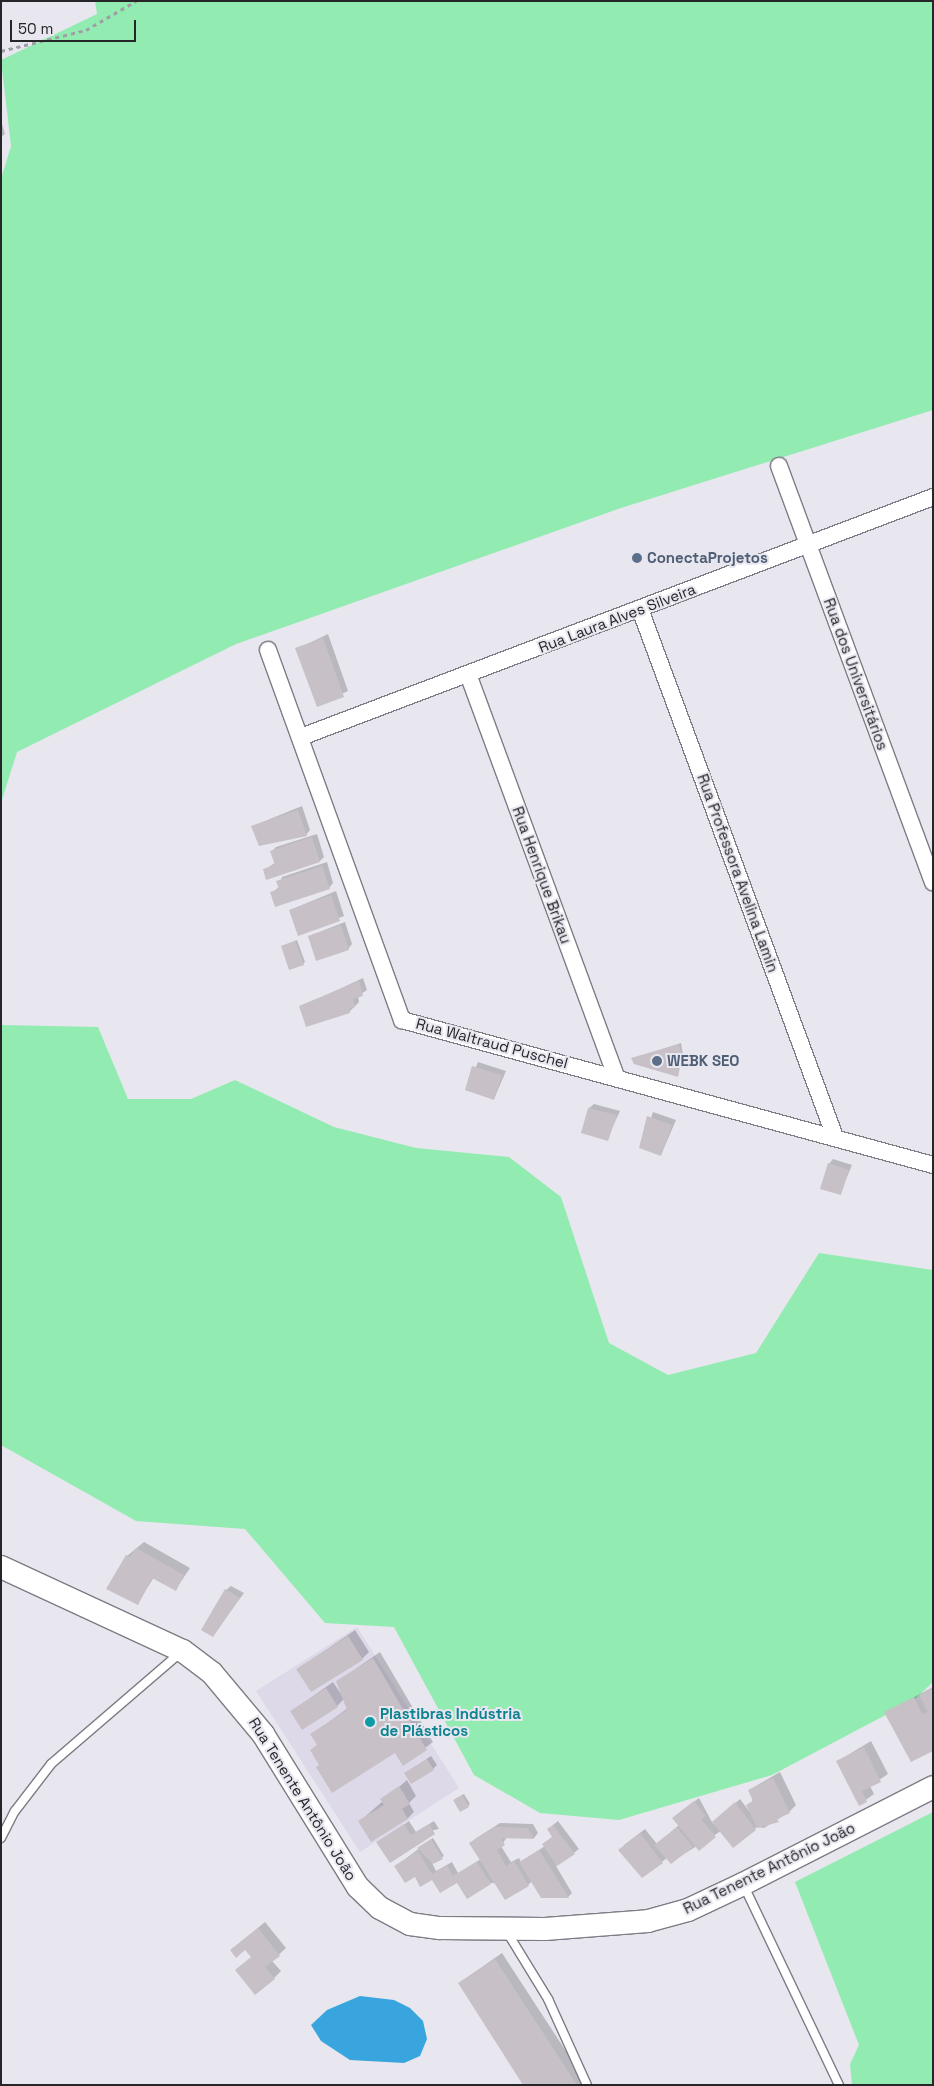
<!DOCTYPE html>
<html>
<head>
<meta charset="utf-8">
<style>
	body { margin:0 }
	#map { position:relative; width:934px; height:2086px; overflow:hidden; background:#e8e6ef; font-family:"Space Grotesk",sans-serif }
	div>[style] { position:absolute }
	.built>* { inset:0; background:#ded9e9 }
	.green>* { inset:0; background:#92ecb2 }
	.water>* { inset:0; background:#39a5de }
	.shadow>* { inset:0; background:#0003 }
	.building>* { inset:0; background:#c7c0c7 }
	.path>* { height:3px; margin-top:-1.5px; transform-origin:0; background:repeating-linear-gradient(90deg,#a09ea5 0 4px,transparent 0 8px) }
	.roads { filter:drop-shadow(1px 0 #7e7c84) drop-shadow(-1px 0 #7e7c84) drop-shadow(0 1px #7e7c84) drop-shadow(0 -1px #7e7c84) }
	.lane>* { height:8px; margin:-4px; padding:0 4px; transform-origin:4px; border-radius:4px; background:#fff }
	.street>* { height:16px; margin:-8px; padding:0 8px; transform-origin:8px; border-radius:8px; background:#fff }
	.secondary>* { height:22px; margin:-11px; padding:0 11px; transform-origin:11px; border-radius:11px; background:#fff }
	.dots>* { width:14px; height:14px; translate:-50% -50%; box-sizing:border-box; border:2px solid #e8e6ef; border-radius:50% }
	span { translate:-50% -50%; white-space:nowrap; text-align:center; line-height:1.15; -webkit-text-stroke:4px #e8e6ef; paint-order:stroke }
	.service-label { font-size:15px; color:#4e5e75; font-weight:700 }
	.left { translate:0 -50%; text-align:left }
	.street-label { font-size:15px; color:#262528 }
	.culture-label { font-size:15px; color:#0d838f; font-weight:700 }
	.frame { position:absolute; inset:0; border:2px solid #262528; pointer-events:none }
	.scale { position:absolute; left:10px; top:20px; width:126px; height:22px; box-sizing:border-box; border:2px solid #262528; border-top:0; padding-left:6px; font-size:15px; line-height:18px; white-space:nowrap; color:#262528; -webkit-text-stroke:4px #e8e6ef; paint-order:stroke }
</style>
</head>
<body>
<div id="map">
	<div class="built">
		<div style="clip-path:polygon(357px 1627px,459px 1788px,360px 1852px,256px 1691px)"></div>
	</div>
	<div class="green">
		<div style="clip-path:polygon(95px 1px,933px 1px,933px 410px,621px 508px,236px 644px,17px 752px,1px 803px,1px 179px,11px 146px,1px 60px,97px 14px)"></div>
		<div style="clip-path:polygon(1px 1025px,98px 1027px,128px 1099px,191px 1099px,235px 1080px,334px 1127px,416px 1148px,509px 1157px,561px 1197px,609px 1343px,668px 1375px,756px 1353px,819px 1253px,933px 1270px,933px 1682px,914px 1700px,772px 1775px,619px 1820px,540px 1813px,474px 1775px,394px 1627px,325px 1623px,245px 1529px,136px 1521px,1px 1445px)"></div>
		<div style="clip-path:polygon(933px 1812px,933px 2085px,852px 2085px,850px 2064px,859px 2045px,795px 1882px)"></div>
	</div>
	<div class="water">
		<div style="clip-path:polygon(360px 1996px,394px 2000px,410px 2008px,423px 2021px,427px 2039px,420px 2056px,404px 2063px,350px 2060px,321px 2041px,311px 2025px,327px 2010px)"></div>
	</div>
	<div class="shadow">
		<div style="clip-path:polygon(1px 120px,5px 134px,1px 137px)"></div>
		<div style="clip-path:polygon(328px 634px,348px 691px,317px 705px,297px 649px)"></div>
		<div style="clip-path:polygon(302px 806px,310px 830px,306px 835px,253px 826px)"></div>
		<div style="clip-path:polygon(317px 834px,324px 857px,320px 861px,264px 870px,275px 863px,272px 851px,276px 847px)"></div>
		<div style="clip-path:polygon(327px 862px,333px 883px,329px 888px,272px 893px,279px 887px,282px 877px)"></div>
		<div style="clip-path:polygon(336px 891px,344px 916px,298px 934px,290px 910px)"></div>
		<div style="clip-path:polygon(345px 922px,352px 944px,348px 949px,309px 936px)"></div>
		<div style="clip-path:polygon(297px 940px,305px 962px,303px 964px,282px 946px)"></div>
		<div style="clip-path:polygon(363px 978px,367px 990px,358px 996px,359px 1002px,349px 1012px,301px 1007px)"></div>
		<div style="clip-path:polygon(681px 1043px,683px 1055px,677px 1075px,633px 1059px)"></div>
		<div style="clip-path:polygon(478px 1062px,506px 1071px,494px 1099px,466px 1090px)"></div>
		<div style="clip-path:polygon(594px 1104px,620px 1111px,607px 1139px,589px 1108px)"></div>
		<div style="clip-path:polygon(653px 1112px,676px 1120px,661px 1155px,641px 1148px)"></div>
		<div style="clip-path:polygon(833px 1159px,852px 1165px,840px 1194px,829px 1164px)"></div>
		<div style="clip-path:polygon(144px 1542px,190px 1568px,176px 1589px,154px 1577px,138px 1603px,127px 1556px)"></div>
		<div style="clip-path:polygon(231px 1586px,244px 1593px,213px 1635px,226px 1590px)"></div>
		<div style="clip-path:polygon(355px 1630px,369px 1652px,362px 1659px,298px 1669px)"></div>
		<div style="clip-path:polygon(380px 1652px,433px 1742px,403px 1764px,396px 1751px,312px 1750px,318px 1744px,311px 1735px,348px 1708px,344px 1699px,337px 1706px,292px 1711px,333px 1682px,343px 1697px,338px 1681px)"></div>
		<div style="clip-path:polygon(933px 1687px,933px 1750px,886px 1712px)"></div>
		<div style="clip-path:polygon(871px 1741px,888px 1774px,870px 1786px,874px 1794px,860px 1804px,838px 1761px)"></div>
		<div style="clip-path:polygon(431px 1756px,437px 1765px,433px 1769px,406px 1773px)"></div>
		<div style="clip-path:polygon(780px 1772px,796px 1805px,789px 1812px,764px 1828px,757px 1827px,733px 1846px,721px 1831px,671px 1862px,667px 1858px,643px 1876px,624px 1845px,645px 1829px,657px 1844px,679px 1825px,678px 1814px,699px 1798px,713px 1824px,740px 1799px,749px 1811px,753px 1799px,749px 1790px)"></div>
		<div style="clip-path:polygon(407px 1780px,416px 1796px,409px 1803px,414px 1812px,408px 1818px,360px 1821px)"></div>
		<div style="clip-path:polygon(464px 1794px,470px 1804px,468px 1806px,456px 1799px)"></div>
		<div style="clip-path:polygon(409px 1821px,416px 1832px,434px 1821px,439px 1829px,378px 1842px)"></div>
		<div style="clip-path:polygon(558px 1821px,579px 1849px,556px 1866px,572px 1893px,568px 1897px,542px 1897px,532px 1881px,528px 1885px,458px 1881px,415px 1876px,396px 1866px,433px 1838px,444px 1856px,432px 1863px,436px 1871px,452px 1862px,458px 1873px,481px 1859px,471px 1843px,475px 1839px,500px 1823px,533px 1824px,538px 1833px,534px 1838px,507px 1837px,501px 1846px,511px 1862px,519px 1858px,521px 1862px,545px 1846px,553px 1836px,548px 1829px)"></div>
		<div style="clip-path:polygon(265px 1922px,286px 1948px,272px 1961px,281px 1971px,274px 1978px,237px 1970px,252px 1957px,245px 1948px,231px 1950px)"></div>
		<div style="clip-path:polygon(502px 1953px,588px 2085px,525px 2085px,459px 1983px)"></div>
	</div>
	<div class="building">
		<div style="clip-path:polygon(323px 638px,344px 697px,317px 707px,295px 648px)"></div>
		<div style="clip-path:polygon(298px 810px,307px 836px,259px 846px,251px 826px)"></div>
		<div style="clip-path:polygon(312px 837px,320px 862px,266px 880px,263px 869px,275px 865px,270px 851px)"></div>
		<div style="clip-path:polygon(322px 866px,330px 889px,275px 907px,270px 892px,279px 889px,276px 881px)"></div>
		<div style="clip-path:polygon(331px 895px,340px 921px,298px 936px,289px 910px)"></div>
		<div style="clip-path:polygon(341px 925px,349px 950px,316px 961px,308px 936px)"></div>
		<div style="clip-path:polygon(295px 941px,304px 965px,289px 970px,281px 946px)"></div>
		<div style="clip-path:polygon(359px 981px,363px 996px,353px 999px,355px 1007px,349px 1009px,350px 1013px,306px 1027px,299px 1006px)"></div>
		<div style="clip-path:polygon(679px 1044px,682px 1057px,678px 1077px,634px 1064px,631px 1058px)"></div>
		<div style="clip-path:polygon(472px 1066px,502px 1075px,494px 1100px,465px 1090px)"></div>
		<div style="clip-path:polygon(588px 1108px,617px 1115px,608px 1141px,581px 1133px)"></div>
		<div style="clip-path:polygon(647px 1116px,672px 1125px,661px 1156px,639px 1148px)"></div>
		<div style="clip-path:polygon(828px 1163px,849px 1170px,841px 1195px,820px 1189px)"></div>
		<div style="clip-path:polygon(136px 1548px,184px 1575px,176px 1591px,152px 1578px,138px 1605px,106px 1589px,126px 1555px,130px 1557px)"></div>
		<div style="clip-path:polygon(225px 1589px,240px 1598px,213px 1637px,201px 1630px)"></div>
		<div style="clip-path:polygon(348px 1636px,363px 1660px,311px 1692px,296px 1669px)"></div>
		<div style="clip-path:polygon(373px 1658px,427px 1750px,403px 1766px,395px 1753px,332px 1793px,316px 1767px,319px 1765px,310px 1750px,317px 1745px,310px 1734px,347px 1710px,336px 1681px)"></div>
		<div style="clip-path:polygon(326px 1688px,338px 1707px,302px 1730px,290px 1711px)"></div>
		<div style="clip-path:polygon(933px 1688px,933px 1751px,911px 1762px,884px 1712px,914px 1697px,922px 1714px,928px 1712px,919px 1695px)"></div>
		<div style="clip-path:polygon(864px 1747px,881px 1782px,862px 1791px,867px 1802px,859px 1806px,836px 1761px)"></div>
		<div style="clip-path:polygon(427px 1759px,434px 1770px,411px 1784px,404px 1773px)"></div>
		<div style="clip-path:polygon(773px 1778px,790px 1813px,777px 1819px,779px 1822px,757px 1828px,746px 1805px,753px 1801px,748px 1790px)"></div>
		<div style="clip-path:polygon(399px 1786px,410px 1804px,402px 1809px,408px 1819px,371px 1842px,358px 1821px,384px 1805px,380px 1799px)"></div>
		<div style="clip-path:polygon(462px 1795px,469px 1807px,460px 1812px,453px 1800px)"></div>
		<div style="clip-path:polygon(694px 1801px,706px 1816px,701px 1819px,716px 1837px,699px 1851px,672px 1818px)"></div>
		<div style="clip-path:polygon(735px 1802px,756px 1830px,733px 1848px,712px 1822px)"></div>
		<div style="clip-path:polygon(404px 1824px,411px 1835px,429px 1824px,435px 1834px,390px 1863px,376px 1842px)"></div>
		<div style="clip-path:polygon(553px 1825px,575px 1854px,557px 1866px,542px 1844px,552px 1837px,547px 1829px)"></div>
		<div style="clip-path:polygon(495px 1827px,528px 1828px,534px 1839px,501px 1838px,505px 1845px,497px 1850px,506px 1866px,514px 1861px,529px 1886px,505px 1900px,469px 1843px)"></div>
		<div style="clip-path:polygon(677px 1827px,693px 1847px,671px 1864px,654px 1845px)"></div>
		<div style="clip-path:polygon(640px 1833px,663px 1863px,642px 1878px,618px 1850px)"></div>
		<div style="clip-path:polygon(431px 1839px,443px 1859px,433px 1864px,417px 1848px)"></div>
		<div style="clip-path:polygon(539px 1850px,569px 1898px,541px 1898px,519px 1862px)"></div>
		<div style="clip-path:polygon(418px 1851px,432px 1874px,447px 1865px,453px 1876px,477px 1862px,491px 1884px,467px 1899px,457px 1883px,440px 1893px,432px 1880px,420px 1887px,415px 1877px,405px 1883px,394px 1866px)"></div>
		<div style="clip-path:polygon(258px 1928px,280px 1956px,265px 1967px,275px 1979px,255px 1995px,235px 1970px,251px 1957px,245px 1950px,236px 1958px,230px 1950px)"></div>
		<div style="clip-path:polygon(495px 1959px,577px 2085px,523px 2085px,458px 1983px)"></div>
	</div>
	<div class="path">
		<div style="left:1px;top:51px;width:88px;rotate:-13.9deg"></div>
		<div style="left:86px;top:30px;width:58px;rotate:-30.1deg"></div>
	</div>
	<div class="roads">
		<div class="lane">
			<div style="left:1px;top:1838px;width:30px;rotate:-63deg"></div>
			<div style="left:15px;top:1811px;width:59px;rotate:-52.5deg"></div>
			<div style="left:51px;top:1764px;width:170px;rotate:-40.7deg"></div>
			<div style="left:744px;top:1886px;width:221px;rotate:64.5deg"></div>
			<div style="left:507px;top:1932px;width:79px;rotate:58.5deg"></div>
			<div style="left:548px;top:1999px;width:94px;rotate:65.6deg"></div>
		</div>
		<div class="street">
			<div style="left:779px;top:466px;width:444px;rotate:69.7deg"></div>
			<div style="left:640px;top:609px;width:563px;rotate:69.73deg"></div>
			<div style="left:268px;top:650px;width:394px;rotate:70.1deg"></div>
			<div style="left:402px;top:1020px;width:550px;rotate:15.27deg"></div>
			<div style="left:468px;top:674px;width:428px;rotate:69.8deg"></div>
			<div style="left:301px;top:737px;width:676px;rotate:-20.79deg"></div>
		</div>
		<div class="secondary">
			<div style="left:1px;top:1567px;width:200px;rotate:24.8deg"></div>
			<div style="left:183px;top:1651px;width:36px;rotate:37deg"></div>
			<div style="left:212px;top:1673px;width:80px;rotate:50.1deg"></div>
			<div style="left:263px;top:1734px;width:180px;rotate:58.2deg"></div>
			<div style="left:358px;top:1887px;width:30px;rotate:44deg"></div>
			<div style="left:380px;top:1908px;width:34px;rotate:28deg"></div>
			<div style="left:410px;top:1924px;width:30px;rotate:8deg"></div>
			<div style="left:440px;top:1928px;width:105px;rotate:0.5deg"></div>
			<div style="left:545px;top:1929px;width:103px;rotate:-4.4deg"></div>
			<div style="left:648px;top:1921px;width:41px;rotate:-15.4deg"></div>
			<div style="left:688px;top:1910px;width:61px;rotate:-25.3deg"></div>
			<div style="left:743px;top:1884px;width:213px;rotate:-27deg"></div>
		</div>
	</div>
	<div class="dots">
		<div style="left:637px;top:558px;background:#5c6f8a"></div>
		<div style="left:657px;top:1061px;background:#5c6f8a"></div>
		<div style="left:370px;top:1722px;background:#0f9aa8"></div>
	</div>
	<div class="service-label">
		<span class="left" style="left:647px;top:558px">ConectaProjetos</span>
		<span class="left" style="left:667px;top:1061px">WEBK SEO</span>
	</div>
	<div class="street-label">
		<span style="left:617px;top:618px;rotate:-21deg">Rua Laura Alves Silveira</span>
		<span style="left:856px;top:674px;rotate:70deg">Rua dos Universitários</span>
		<span style="left:738px;top:873px;rotate:70deg">Rua Professora Avelina Lamin</span>
		<span style="left:542px;top:875px;rotate:70deg">Rua Henrique Brikau</span>
		<span style="left:492px;top:1043px;rotate:15deg">Rua Waltraud Puschel</span>
		<span style="left:303px;top:1799px;rotate:58deg">Rua Tenente Antônio João</span>
		<span style="left:769px;top:1868px;rotate:-26deg">Rua Tenente Antônio João</span>
	</div>
	<div class="culture-label">
		<span class="left" style="left:380px;top:1722px">Plastibras Indústria<br>de Plásticos</span>
	</div>
	<div class="frame"></div>
	<div class="scale">50 m</div>
</div>
</body>
</html>
